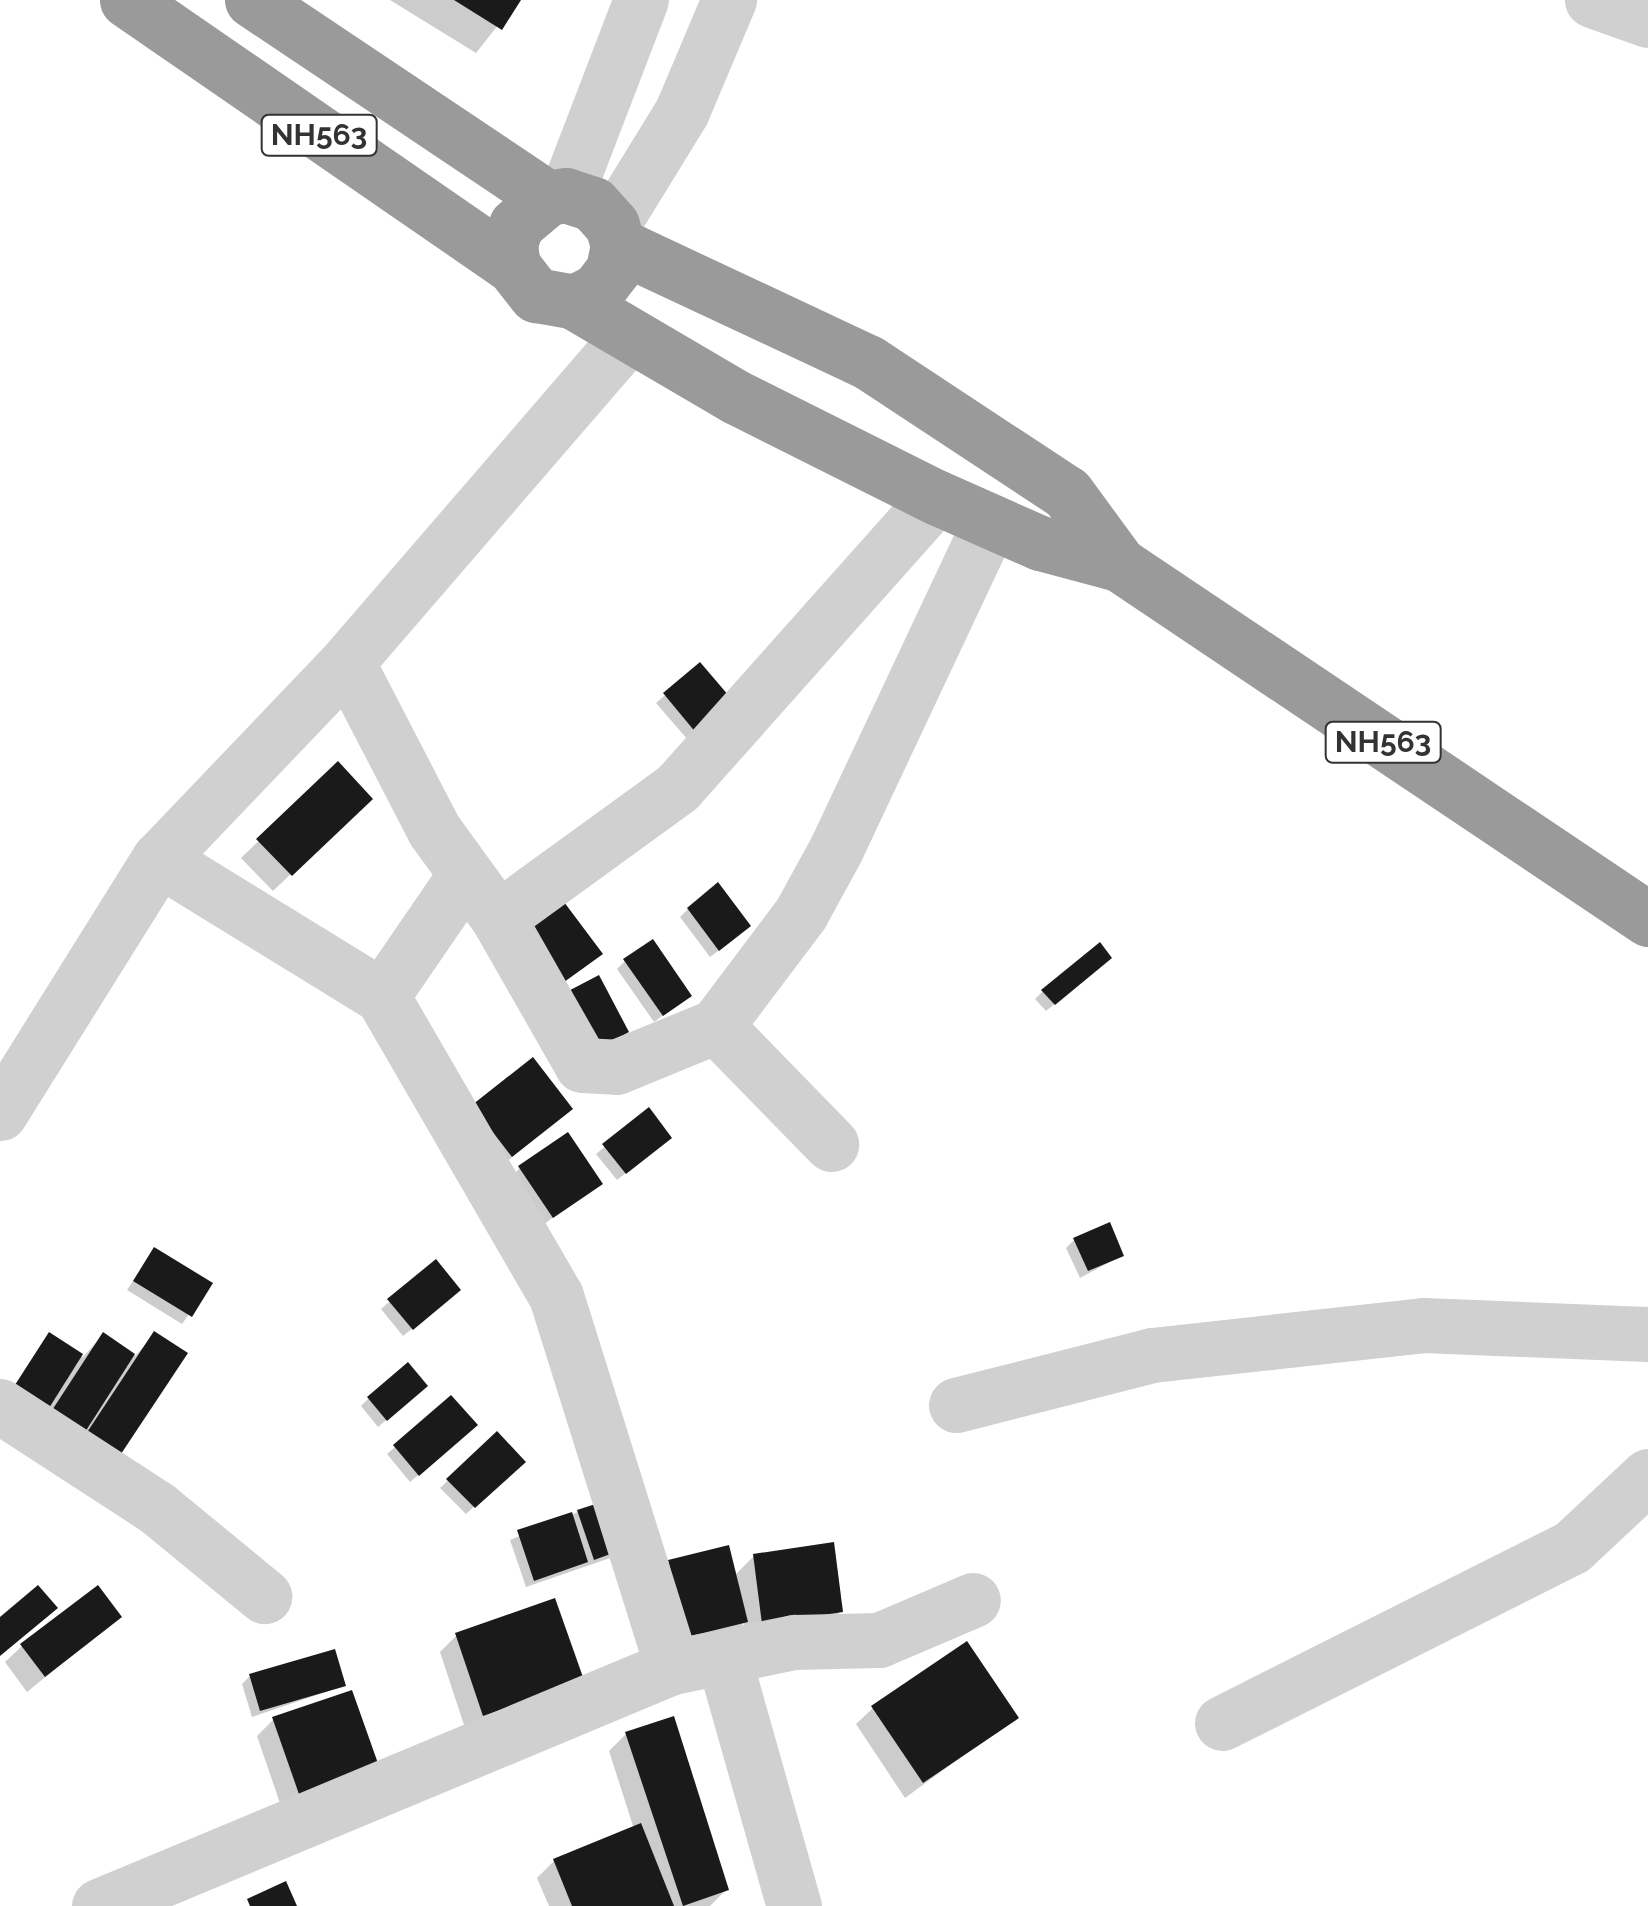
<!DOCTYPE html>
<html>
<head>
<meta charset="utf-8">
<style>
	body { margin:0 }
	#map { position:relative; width:1648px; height:1906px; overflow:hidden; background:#fff; font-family:Raleway,sans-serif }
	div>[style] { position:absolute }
	.shadow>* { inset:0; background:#0003 }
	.building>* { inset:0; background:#1a1a1a }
	.minor>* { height:55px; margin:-27.5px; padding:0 27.5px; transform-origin:27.5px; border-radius:27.5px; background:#d0d0d0 }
	.highway>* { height:55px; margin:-27.5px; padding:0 27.5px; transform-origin:27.5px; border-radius:27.5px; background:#9a9a9a }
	span { translate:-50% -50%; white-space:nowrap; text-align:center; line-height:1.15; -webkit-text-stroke:10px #fff; paint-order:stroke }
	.shield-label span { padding:2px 8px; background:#fff; border:2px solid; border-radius:8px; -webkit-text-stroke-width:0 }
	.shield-label { font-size:30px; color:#333; font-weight:700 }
</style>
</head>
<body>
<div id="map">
	<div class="shadow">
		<div style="clip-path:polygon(390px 0,518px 0,476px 53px)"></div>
		<div style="clip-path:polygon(700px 665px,731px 703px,688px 740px,656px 703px)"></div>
		<div style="clip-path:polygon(338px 765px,370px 799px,273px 891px,241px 858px)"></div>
		<div style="clip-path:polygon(688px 909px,740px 934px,710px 957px,680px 917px)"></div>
		<div style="clip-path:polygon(625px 961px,689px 996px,654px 1022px,617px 969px)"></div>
		<div style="clip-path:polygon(1101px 966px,1046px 1011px,1035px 999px,1043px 991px)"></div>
		<div style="clip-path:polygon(570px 1109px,494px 1172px,456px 1123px)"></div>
		<div style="clip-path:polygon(649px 1111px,661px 1145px,617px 1180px,596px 1154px)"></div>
		<div style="clip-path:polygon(520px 1168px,600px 1184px,544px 1224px,512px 1176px)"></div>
		<div style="clip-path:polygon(1074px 1240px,1121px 1256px,1080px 1278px,1066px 1248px)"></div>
		<div style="clip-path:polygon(154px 1250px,210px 1284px,182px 1324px,127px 1290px)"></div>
		<div style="clip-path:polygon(435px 1263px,450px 1298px,403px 1336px,381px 1309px)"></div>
		<div style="clip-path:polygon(155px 1334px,109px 1467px,0 1408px,49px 1336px,83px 1357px,103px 1335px,135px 1356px)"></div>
		<div style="clip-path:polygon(417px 1394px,378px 1427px,361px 1406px,368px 1399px)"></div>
		<div style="clip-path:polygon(467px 1433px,410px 1482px,387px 1454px,395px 1447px)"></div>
		<div style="clip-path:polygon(497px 1434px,522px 1462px,466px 1514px,440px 1488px)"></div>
		<div style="clip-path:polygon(578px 1512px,613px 1557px,526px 1587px,510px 1540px)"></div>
		<div style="clip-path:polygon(754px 1556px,841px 1611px,824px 1628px,746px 1640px,744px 1623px,729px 1638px,671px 1652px,653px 1580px,670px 1563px,734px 1576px)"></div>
		<div style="clip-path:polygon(119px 1617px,27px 1692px,5px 1662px,22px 1646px)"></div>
		<div style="clip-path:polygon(457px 1635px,581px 1680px,466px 1731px,440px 1652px)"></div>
		<div style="clip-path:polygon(250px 1676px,343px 1686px,252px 1717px,242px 1684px)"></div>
		<div style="clip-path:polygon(873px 1708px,1016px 1717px,905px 1798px,856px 1724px)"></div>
		<div style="clip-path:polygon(274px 1719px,360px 1786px,283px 1812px,257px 1736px)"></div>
		<div style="clip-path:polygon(626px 1734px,726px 1890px,710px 1906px,549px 1906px,537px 1878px,554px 1861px,634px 1829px,609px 1751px)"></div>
	</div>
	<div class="building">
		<div style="clip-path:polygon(454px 0,521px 0,502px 30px)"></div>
		<div style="clip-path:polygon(700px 662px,735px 703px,697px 734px,663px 693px)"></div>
		<div style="clip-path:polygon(338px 761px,373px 799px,292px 876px,256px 839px)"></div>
		<div style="clip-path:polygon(718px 882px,751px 926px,719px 951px,687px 908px)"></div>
		<div style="clip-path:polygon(558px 894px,603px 954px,553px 990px,509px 930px)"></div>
		<div style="clip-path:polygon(653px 939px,692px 996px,663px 1016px,623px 959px)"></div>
		<div style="clip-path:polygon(1100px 942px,1112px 958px,1055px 1005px,1041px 990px)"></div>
		<div style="clip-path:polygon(599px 975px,629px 1032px,587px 1055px,555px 998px)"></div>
		<div style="clip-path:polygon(533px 1057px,573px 1109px,512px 1157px,472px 1105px)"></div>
		<div style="clip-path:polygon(649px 1107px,672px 1138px,626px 1174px,602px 1144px)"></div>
		<div style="clip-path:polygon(568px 1132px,603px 1184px,553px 1218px,518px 1166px)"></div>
		<div style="clip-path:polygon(1110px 1222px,1124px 1256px,1088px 1271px,1073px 1238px)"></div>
		<div style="clip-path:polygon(154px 1247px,213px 1283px,192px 1317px,133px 1281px)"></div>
		<div style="clip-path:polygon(436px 1259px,461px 1290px,413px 1330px,387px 1299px)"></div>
		<div style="clip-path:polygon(154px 1331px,188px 1353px,111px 1469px,78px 1446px)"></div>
		<div style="clip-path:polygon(49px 1332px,83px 1354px,39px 1424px,4px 1402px)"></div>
		<div style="clip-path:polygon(103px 1332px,135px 1354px,80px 1440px,47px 1418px)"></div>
		<div style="clip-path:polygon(408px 1362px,428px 1386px,387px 1421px,367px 1397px)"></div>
		<div style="clip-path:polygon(451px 1395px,478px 1425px,419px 1476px,393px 1445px)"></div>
		<div style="clip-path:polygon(497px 1431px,526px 1462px,475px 1508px,446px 1479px)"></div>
		<div style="clip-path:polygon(608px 1500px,624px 1549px,594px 1560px,577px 1510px)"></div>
		<div style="clip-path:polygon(572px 1512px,588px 1562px,534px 1581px,517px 1530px)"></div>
		<div style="clip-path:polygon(834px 1542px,843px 1612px,762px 1624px,753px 1554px)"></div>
		<div style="clip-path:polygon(729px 1545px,748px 1622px,687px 1637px,668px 1560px)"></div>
		<div style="clip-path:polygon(38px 1585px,58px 1608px,0 1656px,0 1617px)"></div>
		<div style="clip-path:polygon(98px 1585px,122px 1617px,45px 1677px,20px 1644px)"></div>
		<div style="clip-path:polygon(555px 1598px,584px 1680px,483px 1716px,455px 1633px)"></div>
		<div style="clip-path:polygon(967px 1641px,1019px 1718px,923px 1783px,871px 1706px)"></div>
		<div style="clip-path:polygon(335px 1649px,346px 1686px,260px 1711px,249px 1674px)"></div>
		<div style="clip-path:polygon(352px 1690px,380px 1769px,300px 1797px,272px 1717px)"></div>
		<div style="clip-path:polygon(674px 1716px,729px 1890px,683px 1906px,625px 1732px)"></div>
		<div style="clip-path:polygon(641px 1823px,674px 1906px,572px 1906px,553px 1859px)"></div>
		<div style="clip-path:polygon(286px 1881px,297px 1906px,250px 1906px,247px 1899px)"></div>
	</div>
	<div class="minor">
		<div style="left:1592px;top:0;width:59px;rotate:19.7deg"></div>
		<div style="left:566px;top:195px;width:209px;rotate:-69deg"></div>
		<div style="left:612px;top:225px;width:134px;rotate:-58.4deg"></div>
		<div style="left:682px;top:111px;width:121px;rotate:-67.1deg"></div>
		<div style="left:347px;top:662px;width:189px;rotate:62.6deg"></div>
		<div style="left:434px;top:830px;width:109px;rotate:54deg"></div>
		<div style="left:498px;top:918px;width:223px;rotate:-36deg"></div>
		<div style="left:678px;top:787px;width:388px;rotate:-48.3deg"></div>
		<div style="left:159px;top:859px;width:262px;rotate:31.6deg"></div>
		<div style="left:382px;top:996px;width:347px;rotate:59.9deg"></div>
		<div style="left:556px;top:1296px;width:389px;rotate:72.6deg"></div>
		<div style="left:498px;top:918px;width:169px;rotate:60.3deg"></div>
		<div style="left:582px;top:1065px;width:34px;rotate:3deg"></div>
		<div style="left:616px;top:1067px;width:108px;rotate:-22.3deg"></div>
		<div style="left:716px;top:1026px;width:141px;rotate:-53deg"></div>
		<div style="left:801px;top:913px;width:73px;rotate:-61.3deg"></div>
		<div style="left:836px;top:849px;width:362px;rotate:-64.8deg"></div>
		<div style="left:382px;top:996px;width:147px;rotate:-55.6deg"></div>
		<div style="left:716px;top:1026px;width:165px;rotate:45.7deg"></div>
		<div style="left:0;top:1113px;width:300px;rotate:-58deg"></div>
		<div style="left:159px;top:859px;width:272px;rotate:-46.3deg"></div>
		<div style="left:347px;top:662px;width:430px;rotate:-49.2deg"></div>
		<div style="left:956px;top:1405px;width:202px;rotate:-14.3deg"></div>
		<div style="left:1152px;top:1355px;width:273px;rotate:-6.3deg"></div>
		<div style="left:1423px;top:1325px;width:225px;rotate:2.3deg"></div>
		<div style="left:0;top:1406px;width:187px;rotate:33deg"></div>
		<div style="left:157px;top:1508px;width:139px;rotate:39.4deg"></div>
		<div style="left:724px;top:1659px;width:257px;rotate:74.2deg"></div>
		<div style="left:1222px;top:1723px;width:392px;rotate:-26.7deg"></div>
		<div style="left:1572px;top:1547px;width:104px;rotate:-43.1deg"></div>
		<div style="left:99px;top:1906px;width:621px;rotate:-22.64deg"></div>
		<div style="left:672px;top:1667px;width:125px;rotate:-11.6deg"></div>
		<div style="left:794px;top:1642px;width:85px;rotate:-1.3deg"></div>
		<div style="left:879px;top:1640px;width:102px;rotate:-23.1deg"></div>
	</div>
	<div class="highway">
		<div style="left:127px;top:0;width:469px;rotate:34.6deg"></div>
		<div style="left:252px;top:0;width:356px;rotate:33.8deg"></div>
		<div style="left:618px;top:245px;width:276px;rotate:25.1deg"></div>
		<div style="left:868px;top:362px;width:238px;rotate:33.4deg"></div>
		<div style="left:1067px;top:493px;width:88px;rotate:53.8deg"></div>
		<div style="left:574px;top:302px;width:25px;rotate:-26deg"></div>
		<div style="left:597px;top:291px;width:26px;rotate:-53deg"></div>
		<div style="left:613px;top:270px;width:25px;rotate:-79deg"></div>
		<div style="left:618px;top:245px;width:21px;rotate:-107deg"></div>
		<div style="left:612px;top:225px;width:28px;rotate:-132deg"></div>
		<div style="left:593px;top:204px;width:28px;rotate:-162deg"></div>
		<div style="left:566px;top:195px;width:18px;rotate:171deg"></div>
		<div style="left:548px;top:198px;width:42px;rotate:139.8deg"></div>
		<div style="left:516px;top:225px;width:21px;rotate:107deg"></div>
		<div style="left:510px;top:245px;width:21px;rotate:82deg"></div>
		<div style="left:513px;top:266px;width:37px;rotate:52deg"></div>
		<div style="left:536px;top:295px;width:39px;rotate:10deg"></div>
		<div style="left:574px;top:302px;width:188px;rotate:30.4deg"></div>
		<div style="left:736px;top:397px;width:224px;rotate:26.6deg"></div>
		<div style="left:936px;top:497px;width:114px;rotate:23.9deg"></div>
		<div style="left:1040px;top:543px;width:82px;rotate:14.9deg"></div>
		<div style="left:1119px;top:564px;width:637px;rotate:33.86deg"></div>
	</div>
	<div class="shield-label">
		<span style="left:319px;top:135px">NH563</span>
		<span style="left:1383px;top:742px">NH563</span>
	</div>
</div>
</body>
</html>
